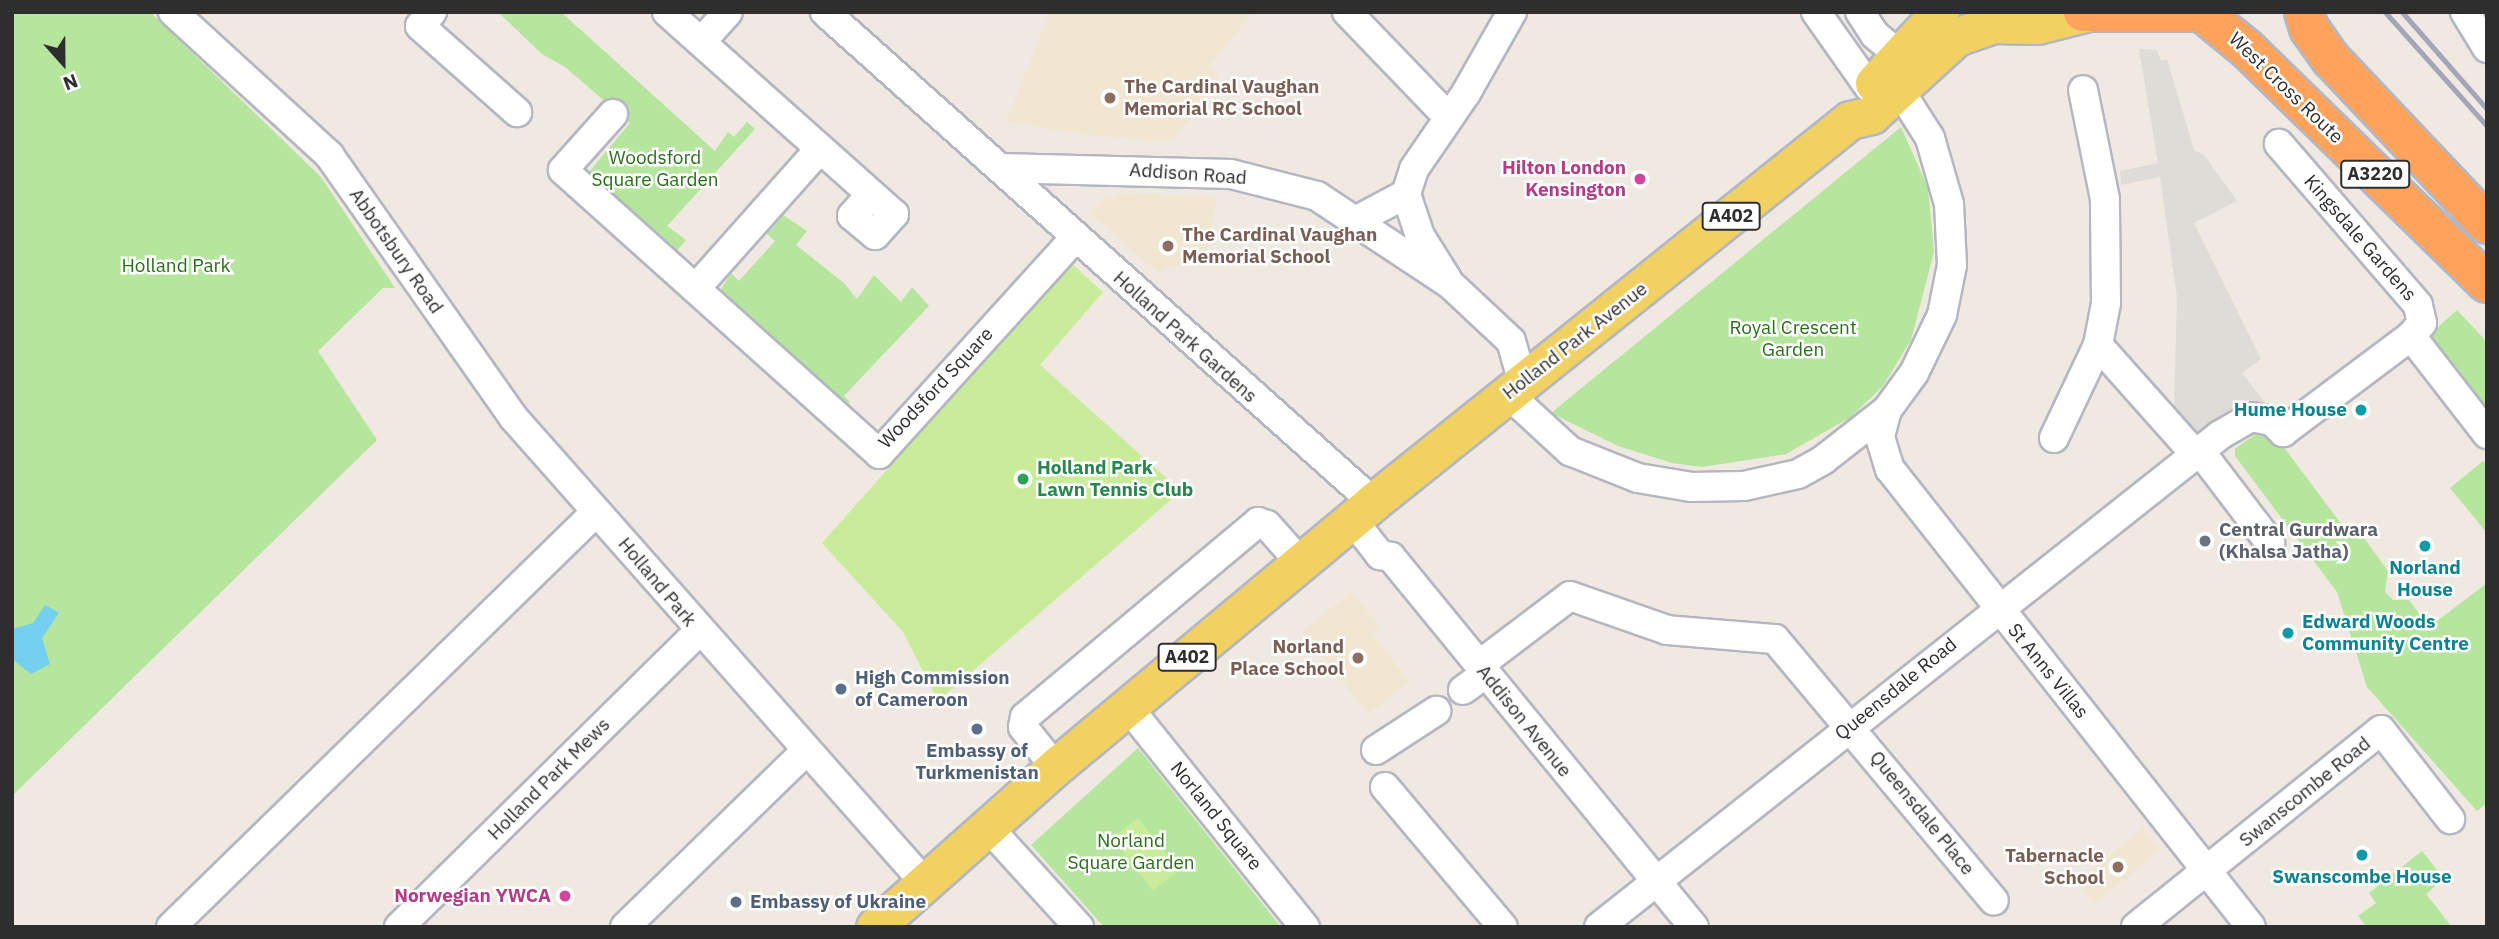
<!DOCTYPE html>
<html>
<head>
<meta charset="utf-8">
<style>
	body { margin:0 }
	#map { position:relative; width:2499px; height:939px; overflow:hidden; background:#efe9e1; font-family:"IBM Plex Sans",sans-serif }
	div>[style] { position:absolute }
	.education>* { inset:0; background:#f0e6d1 }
	.green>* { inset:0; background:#b6e59e }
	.pitch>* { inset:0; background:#c9ec9a }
	.plaza>* { inset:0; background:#dfdcd8 }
	.water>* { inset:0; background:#75cff0 }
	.roads { filter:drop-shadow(2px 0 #b4b7c1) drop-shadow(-2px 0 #b4b7c1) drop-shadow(0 2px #b4b7c1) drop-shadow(0 -2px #b4b7c1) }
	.minor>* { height:28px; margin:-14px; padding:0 14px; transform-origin:14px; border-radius:14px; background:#fff }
	.major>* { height:37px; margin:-18.5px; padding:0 18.5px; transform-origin:18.5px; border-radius:18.5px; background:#f2d163 }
	.highway>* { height:38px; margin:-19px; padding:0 19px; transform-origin:19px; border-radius:19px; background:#ffa35c }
	.rail>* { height:5px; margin:-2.5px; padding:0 2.5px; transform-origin:2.5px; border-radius:2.5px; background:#a3a6b8 }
	.dots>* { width:19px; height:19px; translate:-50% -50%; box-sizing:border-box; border:4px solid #fff; border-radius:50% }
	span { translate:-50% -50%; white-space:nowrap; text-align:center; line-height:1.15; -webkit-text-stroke:5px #fff; paint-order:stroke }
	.shield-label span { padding:2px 5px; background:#fff; border:2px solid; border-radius:5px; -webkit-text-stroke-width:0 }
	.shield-label { font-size:18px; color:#2e2e2e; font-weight:700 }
	.education-label { font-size:19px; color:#785e54; font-weight:700 }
	.left { translate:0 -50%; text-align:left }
	.right { translate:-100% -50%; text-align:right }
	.street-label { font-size:19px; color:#2e2e2e }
	.park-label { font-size:19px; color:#2c6e1b }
	.hotel-label { font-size:19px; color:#b23c85; font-weight:700 }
	.culture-label { font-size:19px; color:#0d838f; font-weight:700 }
	.leisure-label { font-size:19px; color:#27864d; font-weight:700 }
	.worship-label { font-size:19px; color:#5b616d; font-weight:700 }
	.service-label { font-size:19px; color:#4e5e75; font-weight:700 }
	.frame { position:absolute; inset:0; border:14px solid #2e2e2e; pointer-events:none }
	.north { position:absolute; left:28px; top:28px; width:70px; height:70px; -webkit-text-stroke:5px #fff; paint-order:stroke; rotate:159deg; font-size:19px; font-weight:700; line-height:28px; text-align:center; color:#2e2e2e }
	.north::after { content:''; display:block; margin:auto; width:24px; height:32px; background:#2e2e2e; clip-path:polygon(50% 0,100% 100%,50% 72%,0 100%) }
</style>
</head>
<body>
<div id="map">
	<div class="education">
		<div style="clip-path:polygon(1050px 12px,1252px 12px,1210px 66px,1219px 75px,1173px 142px,1081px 134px,1006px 121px)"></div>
		<div style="clip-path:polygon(1119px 193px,1217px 197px,1205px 266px,1170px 266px,1158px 273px,1090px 213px,1108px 194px,1112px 197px)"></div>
		<div style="clip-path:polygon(1352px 592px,1380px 628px,1372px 634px,1410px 682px,1368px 714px,1303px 630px)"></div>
		<div style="clip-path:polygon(2142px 828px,2160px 850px,2095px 904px,2077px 883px)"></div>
	</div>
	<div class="green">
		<div style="clip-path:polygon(12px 12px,150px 12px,321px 177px,395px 288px,383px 288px,318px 351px,377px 440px,12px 796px)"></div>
		<div style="clip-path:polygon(498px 12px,561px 12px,715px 151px,728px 132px,734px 137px,747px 122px,755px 129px,667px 226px,686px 240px,675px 253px,589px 172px,630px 123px,565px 67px,542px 54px)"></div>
		<div style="clip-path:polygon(1901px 127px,1928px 188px,1934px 252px,1911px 340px,1883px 386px,1851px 417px,1786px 454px,1702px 467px,1672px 463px,1618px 446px,1551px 413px)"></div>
		<div style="clip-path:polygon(783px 215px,807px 231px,796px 245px,844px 283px,857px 299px,874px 275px,901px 302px,912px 287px,929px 306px,844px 396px,850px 402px,845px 407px,720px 291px,731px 273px,739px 281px,775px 241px,767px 234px)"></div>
		<div style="clip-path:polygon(2457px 310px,2487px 342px,2487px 421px,2423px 340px)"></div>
		<div style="clip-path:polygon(2262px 429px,2271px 430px,2345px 529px,2359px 531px,2388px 571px,2385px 592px,2393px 600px,2409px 600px,2423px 619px,2437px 621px,2487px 583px,2487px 803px,2477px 811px,2367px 687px,2337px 592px,2235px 456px,2235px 449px)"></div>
		<div style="clip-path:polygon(2483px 461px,2487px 465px,2487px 533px,2450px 488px)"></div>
		<div style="clip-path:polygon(1138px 748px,1281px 927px,1104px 927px,1031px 845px)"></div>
		<div style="clip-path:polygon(2422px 851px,2444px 879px,2426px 894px,2452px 927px,2367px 927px,2358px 916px,2376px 903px,2369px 893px)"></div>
	</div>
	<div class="pitch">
		<div style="clip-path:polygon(1071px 263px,1103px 292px,1040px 365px,1181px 491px,938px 701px,903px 632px,822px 543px)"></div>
		<div style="clip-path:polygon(1138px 818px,1179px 870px,1153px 891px,1112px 838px)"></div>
	</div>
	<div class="plaza">
		<div style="clip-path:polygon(2139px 49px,2157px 50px,2161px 61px,2167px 59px,2194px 150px,2204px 155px,2237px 201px,2194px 223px,2261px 359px,2242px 373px,2271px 410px,2199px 440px,2174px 406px,2177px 298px,2160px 177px,2121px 185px,2120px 171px,2158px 163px)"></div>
	</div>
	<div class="water">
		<div style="clip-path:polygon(45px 605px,59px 613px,42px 638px,50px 664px,31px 674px,12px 659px,12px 629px,33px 623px)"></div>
	</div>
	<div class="roads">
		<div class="minor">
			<div style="left:173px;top:12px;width:212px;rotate:42.5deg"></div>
			<div style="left:329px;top:155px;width:320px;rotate:54.9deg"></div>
			<div style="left:513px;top:417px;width:621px;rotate:48.53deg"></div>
			<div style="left:432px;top:12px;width:18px;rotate:131deg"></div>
			<div style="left:420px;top:26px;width:130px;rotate:41.6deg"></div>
			<div style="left:667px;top:12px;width:304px;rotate:41.7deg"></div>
			<div style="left:894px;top:214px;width:28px;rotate:132deg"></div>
			<div style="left:875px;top:235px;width:30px;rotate:-140deg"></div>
			<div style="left:852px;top:216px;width:29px;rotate:-49deg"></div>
			<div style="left:825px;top:12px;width:735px;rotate:41.8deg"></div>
			<div style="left:1347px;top:12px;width:146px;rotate:46.1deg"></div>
			<div style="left:1816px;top:12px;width:92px;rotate:54.8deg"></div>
			<div style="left:1860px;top:12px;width:27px;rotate:57deg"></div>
			<div style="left:1875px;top:35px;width:33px;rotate:39deg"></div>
			<div style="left:2465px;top:12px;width:42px;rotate:58.6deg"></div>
			<div style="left:701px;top:42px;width:40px;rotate:-48deg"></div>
			<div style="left:613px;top:114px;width:75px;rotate:131.8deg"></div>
			<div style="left:563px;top:170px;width:425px;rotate:41.9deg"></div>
			<div style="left:879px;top:454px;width:292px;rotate:-47.8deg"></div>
			<div style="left:1001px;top:168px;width:230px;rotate:1.5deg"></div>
			<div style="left:1231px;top:174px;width:89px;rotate:14.3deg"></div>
			<div style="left:1317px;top:196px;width:159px;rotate:33.5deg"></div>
			<div style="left:1450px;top:284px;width:83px;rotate:43.1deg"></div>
			<div style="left:1511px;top:341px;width:33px;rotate:74deg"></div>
			<div style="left:1520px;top:373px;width:16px;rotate:105deg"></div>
			<div style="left:1516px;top:388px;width:19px;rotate:74deg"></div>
			<div style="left:1521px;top:406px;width:67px;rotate:42.6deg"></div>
			<div style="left:1570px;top:451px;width:73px;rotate:21.7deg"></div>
			<div style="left:1638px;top:478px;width:55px;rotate:9.5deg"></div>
			<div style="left:1692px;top:487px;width:52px;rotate:-1.1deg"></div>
			<div style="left:1744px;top:486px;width:55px;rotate:-12.5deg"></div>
			<div style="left:1798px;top:474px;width:29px;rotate:-29deg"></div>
			<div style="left:1823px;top:460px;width:81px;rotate:-38deg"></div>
			<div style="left:1887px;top:410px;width:46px;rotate:-53.9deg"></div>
			<div style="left:1914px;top:373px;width:64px;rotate:-64.2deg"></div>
			<div style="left:1942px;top:315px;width:51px;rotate:-78.7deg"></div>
			<div style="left:1952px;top:265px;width:61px;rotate:-92.8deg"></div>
			<div style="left:1949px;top:204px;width:69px;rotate:-106.1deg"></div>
			<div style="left:1930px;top:138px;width:56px;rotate:-122.6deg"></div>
			<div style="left:1355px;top:221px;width:58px;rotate:-27.9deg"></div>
			<div style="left:1447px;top:279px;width:51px;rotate:-122.1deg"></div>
			<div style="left:1420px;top:236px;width:44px;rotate:-108.4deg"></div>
			<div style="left:1406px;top:194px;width:26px;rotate:-72deg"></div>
			<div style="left:1414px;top:169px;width:92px;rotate:-55.6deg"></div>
			<div style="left:1466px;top:93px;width:93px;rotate:-60.4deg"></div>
			<div style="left:696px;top:288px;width:186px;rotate:-48.3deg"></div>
			<div style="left:2411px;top:336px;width:124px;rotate:52.2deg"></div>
			<div style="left:2098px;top:345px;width:146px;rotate:48.3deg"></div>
			<div style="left:1887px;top:410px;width:28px;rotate:105deg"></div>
			<div style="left:1880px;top:437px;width:34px;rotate:73deg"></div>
			<div style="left:1890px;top:469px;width:583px;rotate:51.75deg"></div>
			<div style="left:2054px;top:438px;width:103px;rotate:-64.7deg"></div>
			<div style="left:2098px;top:345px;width:43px;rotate:-79.2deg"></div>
			<div style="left:2106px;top:303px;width:104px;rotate:-90.6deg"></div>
			<div style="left:2105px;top:199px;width:111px;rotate:-101.4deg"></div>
			<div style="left:2200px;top:451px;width:116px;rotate:52.7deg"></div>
			<div style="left:1352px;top:519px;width:46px;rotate:52.1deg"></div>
			<div style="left:1380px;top:555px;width:11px;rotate:10deg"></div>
			<div style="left:1391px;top:557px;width:478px;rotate:50.7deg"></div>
			<div style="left:1479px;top:665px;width:114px;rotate:-37.2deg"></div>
			<div style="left:1570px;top:596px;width:103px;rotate:19.3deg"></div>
			<div style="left:1667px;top:630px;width:108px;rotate:4.8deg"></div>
			<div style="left:1775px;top:639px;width:341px;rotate:50.1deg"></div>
			<div style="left:1463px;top:690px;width:27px;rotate:-36deg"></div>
			<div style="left:1127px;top:706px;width:284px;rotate:51.2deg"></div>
			<div style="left:1376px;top:750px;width:72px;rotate:-33deg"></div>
			<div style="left:1055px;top:767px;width:51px;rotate:-128.7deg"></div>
			<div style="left:1023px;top:727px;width:10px;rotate:-79deg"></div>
			<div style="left:1025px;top:717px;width:304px;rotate:-39.9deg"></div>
			<div style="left:1258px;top:522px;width:9px;rotate:18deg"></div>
			<div style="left:1267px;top:525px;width:50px;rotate:48.3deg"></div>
			<div style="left:1385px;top:787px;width:183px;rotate:49.9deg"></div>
			<div style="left:987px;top:826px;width:137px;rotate:47.7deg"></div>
			<div style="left:171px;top:927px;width:594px;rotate:-44.32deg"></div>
			<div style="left:399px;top:927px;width:421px;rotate:-44.6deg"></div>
			<div style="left:625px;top:927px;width:252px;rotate:-44.2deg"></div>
			<div style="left:1599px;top:927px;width:792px;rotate:-38.39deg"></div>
			<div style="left:2220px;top:435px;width:36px;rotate:-30deg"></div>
			<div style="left:2251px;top:417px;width:21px;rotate:11deg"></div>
			<div style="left:2272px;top:421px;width:16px;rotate:45deg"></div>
			<div style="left:2283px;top:432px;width:160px;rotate:-36.9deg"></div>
			<div style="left:2411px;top:336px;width:17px;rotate:-50deg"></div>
			<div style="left:2422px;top:323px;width:18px;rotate:-103deg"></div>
			<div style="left:2418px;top:305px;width:213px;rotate:-130.8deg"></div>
			<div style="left:2136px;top:927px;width:314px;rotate:-38.8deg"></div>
			<div style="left:2381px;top:730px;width:113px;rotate:52.2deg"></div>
		</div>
		<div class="major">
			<div style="left:1874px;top:83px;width:97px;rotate:-47.1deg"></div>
			<div style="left:875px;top:927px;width:247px;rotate:-41.6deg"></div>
			<div style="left:1060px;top:763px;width:408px;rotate:-39.8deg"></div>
			<div style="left:1373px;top:502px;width:611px;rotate:-38.69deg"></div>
			<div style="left:1850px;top:120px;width:22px;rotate:-13deg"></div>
			<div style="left:1871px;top:115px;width:115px;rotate:-42.5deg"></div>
			<div style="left:1956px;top:37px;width:39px;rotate:-19deg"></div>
			<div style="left:1993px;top:24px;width:44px;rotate:1.3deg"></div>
			<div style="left:2037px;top:25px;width:49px;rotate:-14deg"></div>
		</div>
		<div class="highway">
			<div style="left:2083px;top:12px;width:122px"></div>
			<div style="left:2304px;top:12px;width:17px;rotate:73deg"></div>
			<div style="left:2309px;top:28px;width:38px;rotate:55deg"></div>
			<div style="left:2331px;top:59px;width:227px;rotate:46.6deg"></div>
			<div style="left:2203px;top:13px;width:57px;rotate:39.3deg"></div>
			<div style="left:2247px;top:49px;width:335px;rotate:44.3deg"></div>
		</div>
	</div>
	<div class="rail">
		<div style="left:2385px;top:12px;width:153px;rotate:48.2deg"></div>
		<div style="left:2402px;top:12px;width:129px;rotate:48.8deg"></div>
	</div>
	<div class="dots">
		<div style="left:1110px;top:98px;background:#8d6e63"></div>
		<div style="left:1640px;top:179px;background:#d1479c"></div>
		<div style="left:1168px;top:246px;background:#8d6e63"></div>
		<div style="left:2361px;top:410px;background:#0f9aa8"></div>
		<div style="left:1023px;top:479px;background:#2e9e5b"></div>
		<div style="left:2205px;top:541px;background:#6b7280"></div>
		<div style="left:2425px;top:546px;background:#0f9aa8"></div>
		<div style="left:2288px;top:633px;background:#0f9aa8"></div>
		<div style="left:1358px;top:658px;background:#8d6e63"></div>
		<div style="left:841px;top:689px;background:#5c6f8a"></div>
		<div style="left:977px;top:729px;background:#5c6f8a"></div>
		<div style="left:2362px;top:855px;background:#0f9aa8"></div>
		<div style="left:2118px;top:867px;background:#8d6e63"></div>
		<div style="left:565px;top:896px;background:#d1479c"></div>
		<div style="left:736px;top:902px;background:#5c6f8a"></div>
	</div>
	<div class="shield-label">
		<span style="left:2375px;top:174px">A3220</span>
		<span style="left:1731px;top:216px">A402</span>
		<span style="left:1187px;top:657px">A402</span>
	</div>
	<div class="education-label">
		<span class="left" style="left:1124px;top:98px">The Cardinal Vaughan<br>Memorial RC School</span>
		<span class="left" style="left:1182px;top:246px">The Cardinal Vaughan<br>Memorial School</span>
		<span class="right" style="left:1344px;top:658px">Norland<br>Place School</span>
		<span class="right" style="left:2104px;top:867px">Tabernacle<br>School</span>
	</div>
	<div class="street-label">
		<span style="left:2286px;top:88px;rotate:44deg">West Cross Route</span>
		<span style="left:1188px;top:174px;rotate:4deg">Addison Road</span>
		<span style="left:2360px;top:238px;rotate:49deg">Kingsdale Gardens</span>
		<span style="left:396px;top:251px;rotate:55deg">Abbotsbury Road</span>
		<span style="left:1185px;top:337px;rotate:42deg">Holland Park Gardens</span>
		<span style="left:1575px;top:341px;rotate:-38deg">Holland Park Avenue</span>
		<span style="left:936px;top:388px;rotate:-47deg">Woodsford Square</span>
		<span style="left:657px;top:582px;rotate:50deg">Holland Park</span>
		<span style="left:2048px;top:671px;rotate:51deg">St Anns Villas</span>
		<span style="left:1896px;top:689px;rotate:-39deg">Queensdale Road</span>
		<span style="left:1524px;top:721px;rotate:51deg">Addison Avenue</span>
		<span style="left:549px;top:779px;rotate:-45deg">Holland Park Mews</span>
		<span style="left:2305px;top:792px;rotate:-39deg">Swanscombe Road</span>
		<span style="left:1922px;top:813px;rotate:51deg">Queensdale Place</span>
		<span style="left:1216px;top:816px;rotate:51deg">Norland Square</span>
	</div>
	<div class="park-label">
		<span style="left:655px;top:169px">Woodsford<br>Square Garden</span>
		<span style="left:176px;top:266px">Holland Park</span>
		<span style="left:1793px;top:339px">Royal Crescent<br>Garden</span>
		<span style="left:1131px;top:852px">Norland<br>Square Garden</span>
	</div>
	<div class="hotel-label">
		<span class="right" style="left:1626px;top:179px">Hilton London<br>Kensington</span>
		<span class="right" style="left:551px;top:896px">Norwegian YWCA</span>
	</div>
	<div class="culture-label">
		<span class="right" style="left:2347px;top:410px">Hume House</span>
		<span style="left:2425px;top:579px">Norland<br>House</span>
		<span class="left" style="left:2302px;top:633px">Edward Woods<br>Community Centre</span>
		<span style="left:2362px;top:877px">Swanscombe House</span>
	</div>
	<div class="leisure-label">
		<span class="left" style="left:1037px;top:479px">Holland Park<br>Lawn Tennis Club</span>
	</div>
	<div class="worship-label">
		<span class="left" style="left:2219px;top:541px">Central Gurdwara<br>(Khalsa Jatha)</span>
	</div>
	<div class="service-label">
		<span class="left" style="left:855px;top:689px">High Commission<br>of Cameroon</span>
		<span style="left:977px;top:762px">Embassy of<br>Turkmenistan</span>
		<span class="left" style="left:750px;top:902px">Embassy of Ukraine</span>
	</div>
	<div class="frame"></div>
	<div class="north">N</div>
</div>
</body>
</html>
